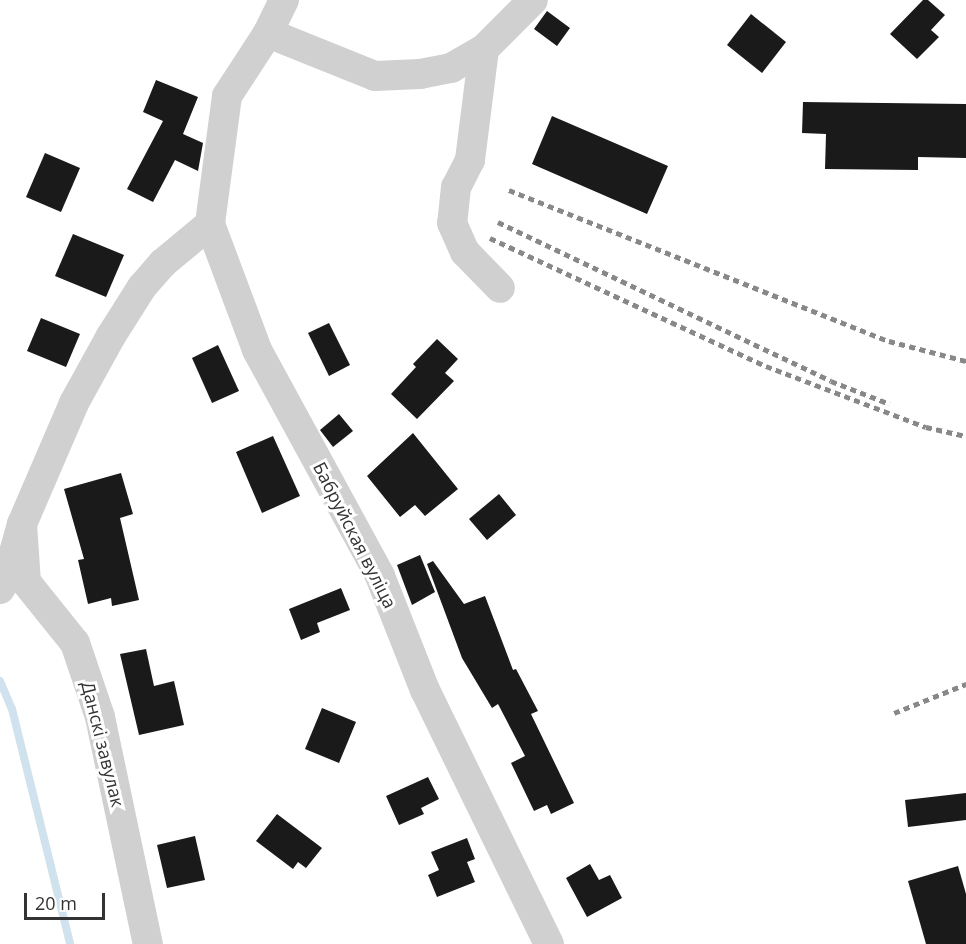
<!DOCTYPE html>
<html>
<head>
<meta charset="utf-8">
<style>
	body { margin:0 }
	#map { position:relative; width:966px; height:944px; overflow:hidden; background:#fff; font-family:"Open Sans",sans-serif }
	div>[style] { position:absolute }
	.stream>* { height:8px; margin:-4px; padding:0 4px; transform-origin:4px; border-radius:4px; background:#cfe2ee }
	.building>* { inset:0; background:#1a1a1a }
	.minor>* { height:30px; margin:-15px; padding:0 15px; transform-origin:15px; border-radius:15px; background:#d0d0d0 }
	.rail>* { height:4.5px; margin-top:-2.25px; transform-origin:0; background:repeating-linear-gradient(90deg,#888 0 6px,transparent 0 10.5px) }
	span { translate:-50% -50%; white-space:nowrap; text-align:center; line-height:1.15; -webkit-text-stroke:6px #fff; paint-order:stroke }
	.street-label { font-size:18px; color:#333 }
	.scale { position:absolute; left:24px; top:893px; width:81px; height:27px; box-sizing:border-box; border:3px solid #333; border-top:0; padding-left:8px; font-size:18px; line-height:21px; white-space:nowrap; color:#333; -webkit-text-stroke:4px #fff; paint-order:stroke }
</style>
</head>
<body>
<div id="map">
	<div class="stream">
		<div style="left:0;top:681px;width:30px;rotate:67deg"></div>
		<div style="left:12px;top:709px;width:242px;rotate:76.1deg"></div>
	</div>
	<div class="building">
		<div style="clip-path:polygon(923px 0,928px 0,945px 15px,931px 30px,939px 37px,917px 59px,890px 34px)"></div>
		<div style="clip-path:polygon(547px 11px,570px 28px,557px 46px,534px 29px)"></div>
		<div style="clip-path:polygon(751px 14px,786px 42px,762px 73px,727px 45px)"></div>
		<div style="clip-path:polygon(156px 80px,198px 97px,183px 134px,203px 143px,198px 171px,175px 160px,153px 202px,127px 189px,163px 121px,143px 112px)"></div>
		<div style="clip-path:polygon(803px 102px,966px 104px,966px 158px,918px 157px,918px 170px,825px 169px,826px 134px,802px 133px)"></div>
		<div style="clip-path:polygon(552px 116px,668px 166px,647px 214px,532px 164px)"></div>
		<div style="clip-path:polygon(45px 153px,80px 168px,61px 212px,26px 197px)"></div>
		<div style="clip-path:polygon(73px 234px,124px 255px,106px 297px,55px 276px)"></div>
		<div style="clip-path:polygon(41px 318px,80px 334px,66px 367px,27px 351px)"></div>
		<div style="clip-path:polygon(329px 323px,350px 365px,329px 376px,308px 333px)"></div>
		<div style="clip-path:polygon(437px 339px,458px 359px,445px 373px,454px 381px,417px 419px,391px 394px,416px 367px,413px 364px)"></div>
		<div style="clip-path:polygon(218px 345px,239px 391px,212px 403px,192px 358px)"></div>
		<div style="clip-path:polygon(339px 414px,353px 431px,333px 447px,320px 430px)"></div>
		<div style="clip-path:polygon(413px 433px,458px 489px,425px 516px,415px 505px,400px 517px,367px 476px)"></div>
		<div style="clip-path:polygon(273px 436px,300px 496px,262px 513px,236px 452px)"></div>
		<div style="clip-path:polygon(121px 473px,133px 514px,120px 518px,139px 600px,112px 606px,111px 598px,88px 604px,78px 560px,84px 559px,64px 489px)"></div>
		<div style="clip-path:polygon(499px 494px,516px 515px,487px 540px,469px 519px)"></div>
		<div style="clip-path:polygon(420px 555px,435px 592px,412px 605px,397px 565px)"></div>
		<div style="clip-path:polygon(433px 561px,464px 604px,485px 596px,513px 670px,516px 669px,538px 711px,531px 714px,574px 803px,551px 814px,547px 805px,534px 811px,511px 763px,525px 756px,498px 704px,492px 708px,462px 658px,427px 564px)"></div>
		<div style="clip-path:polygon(341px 588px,350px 610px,317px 623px,320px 632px,301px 640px,289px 609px)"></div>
		<div style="clip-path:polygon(146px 649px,154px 686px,174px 681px,184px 725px,139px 735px,120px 654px)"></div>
		<div style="clip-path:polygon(322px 708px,356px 722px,339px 763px,305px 749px)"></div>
		<div style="clip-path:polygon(428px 777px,439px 799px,421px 808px,424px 814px,399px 825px,386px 796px)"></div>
		<div style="clip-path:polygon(966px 793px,966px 820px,908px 827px,905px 800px)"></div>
		<div style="clip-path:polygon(277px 814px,322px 848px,306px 868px,298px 862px,293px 869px,256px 841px)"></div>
		<div style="clip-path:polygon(195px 836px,205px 880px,167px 888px,157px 845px)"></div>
		<div style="clip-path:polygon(467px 838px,475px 859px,467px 862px,475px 882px,437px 897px,428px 875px,439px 870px,431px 852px)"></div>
		<div style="clip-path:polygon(590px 864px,599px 880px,610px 875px,622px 898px,587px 917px,566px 878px)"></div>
		<div style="clip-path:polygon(958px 866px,966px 894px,966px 944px,926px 944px,908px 881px)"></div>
	</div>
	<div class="minor">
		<div style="left:284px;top:0;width:37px;rotate:116deg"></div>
		<div style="left:268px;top:33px;width:75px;rotate:123.1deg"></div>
		<div style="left:227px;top:96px;width:129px;rotate:97.6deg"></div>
		<div style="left:210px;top:224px;width:134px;rotate:69.5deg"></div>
		<div style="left:257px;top:350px;width:257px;rotate:61.4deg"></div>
		<div style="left:380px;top:576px;width:123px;rotate:68.5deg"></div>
		<div style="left:425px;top:690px;width:283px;rotate:64deg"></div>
		<div style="left:268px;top:33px;width:115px;rotate:21.9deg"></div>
		<div style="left:375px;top:76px;width:45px;rotate:-2.5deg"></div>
		<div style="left:420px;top:74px;width:32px;rotate:-11deg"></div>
		<div style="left:451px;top:68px;width:38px;rotate:-30deg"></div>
		<div style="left:484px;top:49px;width:69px;rotate:-45deg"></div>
		<div style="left:484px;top:49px;width:112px;rotate:97.2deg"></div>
		<div style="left:470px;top:160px;width:30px;rotate:117deg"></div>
		<div style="left:456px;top:187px;width:36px;rotate:96deg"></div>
		<div style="left:452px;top:223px;width:32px;rotate:66deg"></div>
		<div style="left:465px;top:252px;width:50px;rotate:45.8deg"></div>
		<div style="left:22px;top:524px;width:58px;rotate:86.1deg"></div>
		<div style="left:26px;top:582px;width:78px;rotate:51.2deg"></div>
		<div style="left:75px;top:643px;width:78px;rotate:71.3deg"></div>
		<div style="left:100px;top:717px;width:232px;rotate:78.1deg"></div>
		<div style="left:0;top:589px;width:14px;rotate:-60deg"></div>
		<div style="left:7px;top:577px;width:55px;rotate:-74.2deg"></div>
		<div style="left:22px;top:524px;width:132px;rotate:-66.7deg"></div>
		<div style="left:74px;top:403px;width:77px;rotate:-61.1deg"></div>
		<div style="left:111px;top:336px;width:58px;rotate:-57.7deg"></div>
		<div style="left:142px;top:287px;width:32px;rotate:-49deg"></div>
		<div style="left:163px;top:263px;width:61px;rotate:-39.7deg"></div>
	</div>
	<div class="rail">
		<div style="left:509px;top:190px;width:409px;rotate:21.7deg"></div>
		<div style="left:889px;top:341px;width:80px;rotate:14.6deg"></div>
		<div style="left:498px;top:222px;width:369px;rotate:25.5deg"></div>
		<div style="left:831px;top:381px;width:63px;rotate:21.3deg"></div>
		<div style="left:490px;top:238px;width:304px;rotate:24.9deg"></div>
		<div style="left:766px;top:366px;width:171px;rotate:20.9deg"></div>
		<div style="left:926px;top:427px;width:41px;rotate:12.7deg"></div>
		<div style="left:894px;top:713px;width:78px;rotate:-21.9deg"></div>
	</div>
	<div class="street-label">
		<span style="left:355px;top:535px;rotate:63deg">Бабруйская вуліца</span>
		<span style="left:103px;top:744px;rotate:76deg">Данскі завулак</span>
	</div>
	<div class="scale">20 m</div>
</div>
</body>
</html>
